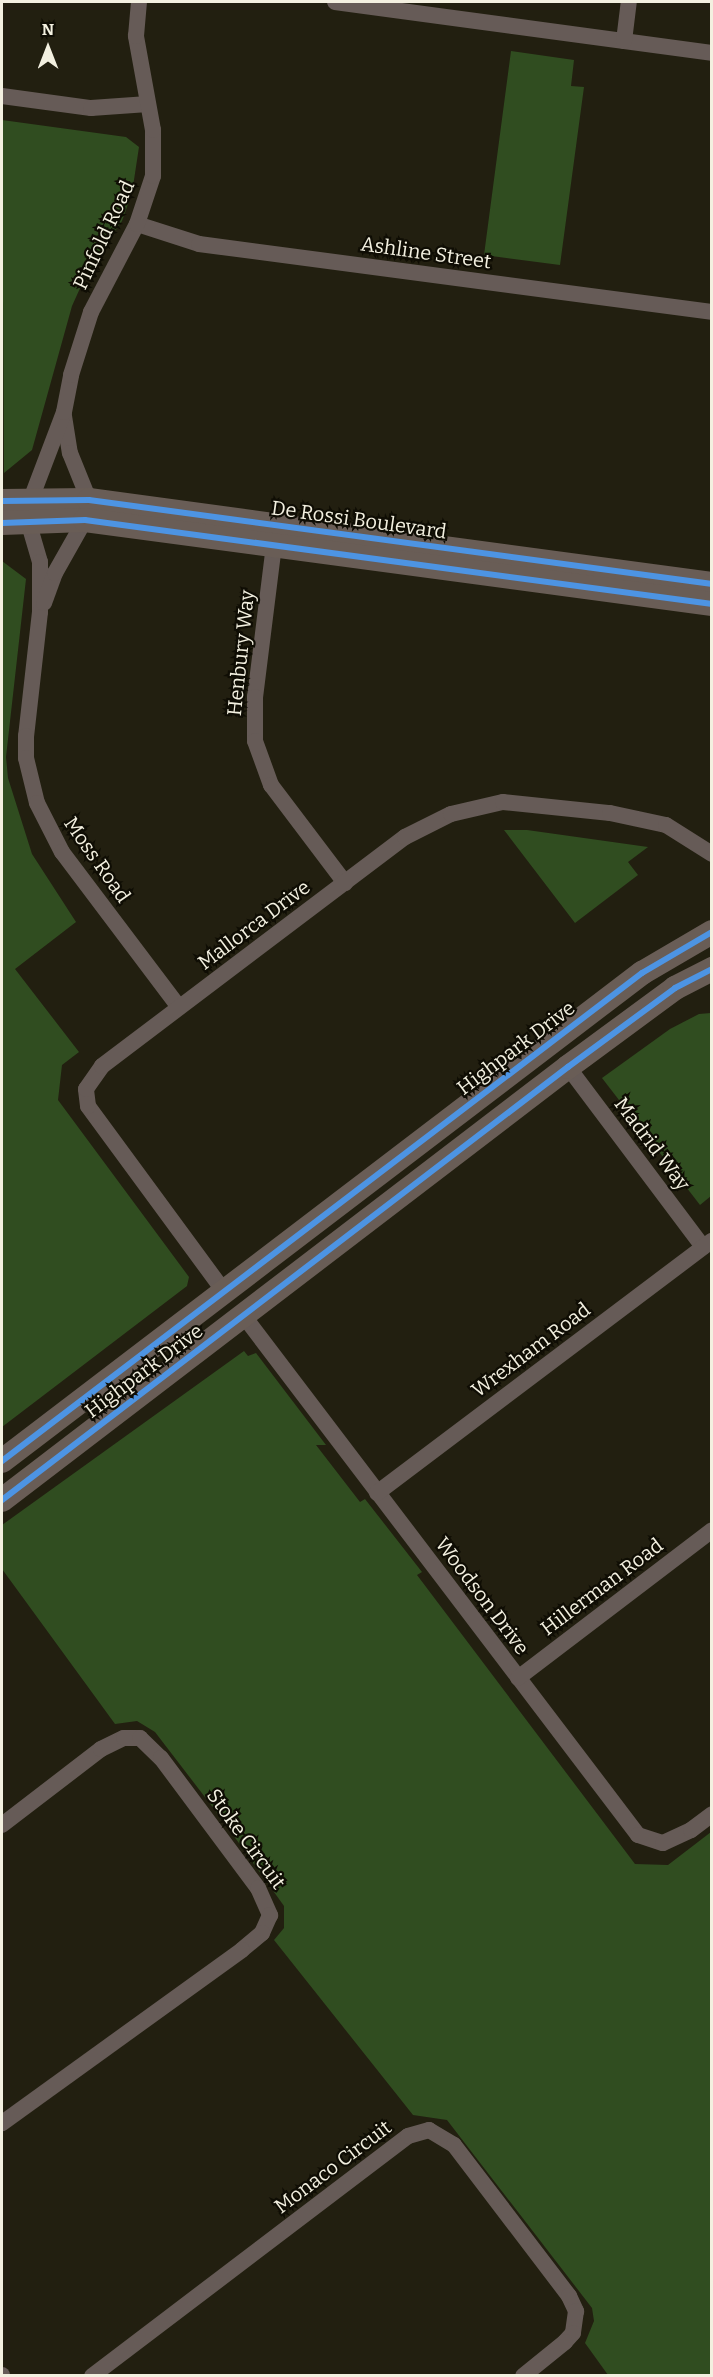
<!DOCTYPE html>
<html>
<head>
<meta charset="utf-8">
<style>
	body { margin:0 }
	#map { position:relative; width:713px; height:2377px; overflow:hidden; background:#221f10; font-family:Bitter,serif }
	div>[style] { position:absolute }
	.green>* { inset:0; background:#304d20 }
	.street>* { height:16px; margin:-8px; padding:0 8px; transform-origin:8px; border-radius:8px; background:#665b57 }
	.secondary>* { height:24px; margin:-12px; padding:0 12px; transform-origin:12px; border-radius:12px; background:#695d56 }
	.cycleway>* { height:6px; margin:-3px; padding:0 3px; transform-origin:3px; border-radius:3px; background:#4d94e3 }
	span { translate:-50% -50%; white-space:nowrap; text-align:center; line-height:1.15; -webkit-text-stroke:4.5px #0f0d04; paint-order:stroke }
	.street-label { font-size:20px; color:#f3f0e0 }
	.frame { position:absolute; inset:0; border:3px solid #f3f0e0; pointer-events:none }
	.north { position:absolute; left:18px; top:18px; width:60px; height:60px; -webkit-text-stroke:4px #0f0d04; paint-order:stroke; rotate:0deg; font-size:16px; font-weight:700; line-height:24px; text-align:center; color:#f3f0e0 }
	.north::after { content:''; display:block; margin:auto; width:21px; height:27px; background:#f3f0e0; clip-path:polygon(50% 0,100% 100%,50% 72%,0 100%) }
</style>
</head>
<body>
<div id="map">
	<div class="green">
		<div style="clip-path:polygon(511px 51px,574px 60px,571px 86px,584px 87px,560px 265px,484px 255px)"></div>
		<div style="clip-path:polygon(2px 120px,126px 137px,139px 147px,132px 193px,122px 221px,86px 275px,72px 306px,32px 450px,4px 473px)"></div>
		<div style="clip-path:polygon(2px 561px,26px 579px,6px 757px,8px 778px,32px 854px,76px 922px,15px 969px,79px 1052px,62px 1065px,58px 1100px,189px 1277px,187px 1286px,2px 1427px)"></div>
		<div style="clip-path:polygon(504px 830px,527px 830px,648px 847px,628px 862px,638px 875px,575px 923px)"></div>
		<div style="clip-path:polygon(711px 1013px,711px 1196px,700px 1205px,602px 1078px,670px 1029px,699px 1014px)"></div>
		<div style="clip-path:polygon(244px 1351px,248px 1356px,256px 1353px,326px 1445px,316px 1445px,360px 1502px,365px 1499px,422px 1572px,417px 1575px,635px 1864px,668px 1865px,711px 1832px,711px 2375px,608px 2375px,585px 2343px,594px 2321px,592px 2308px,447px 2120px,413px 2115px,274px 1940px,284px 1928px,284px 1906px,221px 1818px,155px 1732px,137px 1721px,115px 1724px,2px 1569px,2px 1525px)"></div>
	</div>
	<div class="street">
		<div style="left:335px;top:2px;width:380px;rotate:7.7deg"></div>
		<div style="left:624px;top:41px;width:39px;rotate:-83deg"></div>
		<div style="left:2px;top:96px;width:90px;rotate:7.7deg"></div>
		<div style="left:91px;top:108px;width:57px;rotate:-4deg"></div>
		<div style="left:137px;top:224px;width:65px;rotate:17.9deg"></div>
		<div style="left:199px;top:244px;width:517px;rotate:7.55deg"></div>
		<div style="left:64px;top:416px;width:37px;rotate:81deg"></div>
		<div style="left:70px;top:453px;width:51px;rotate:68deg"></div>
		<div style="left:31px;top:499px;width:93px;rotate:-69.2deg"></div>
		<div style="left:64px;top:412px;width:38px;rotate:-79deg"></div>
		<div style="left:71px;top:375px;width:66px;rotate:-72.4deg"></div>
		<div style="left:91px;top:312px;width:99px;rotate:-62.4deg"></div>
		<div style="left:137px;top:224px;width:51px;rotate:-71.6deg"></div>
		<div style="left:153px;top:176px;width:46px;rotate:-90deg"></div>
		<div style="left:153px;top:130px;width:96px;rotate:-100.3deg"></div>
		<div style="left:136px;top:36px;width:34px;rotate:-85deg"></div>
		<div style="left:28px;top:521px;width:43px;rotate:73.7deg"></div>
		<div style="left:40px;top:562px;width:50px;rotate:90deg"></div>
		<div style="left:40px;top:612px;width:125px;rotate:96.4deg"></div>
		<div style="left:26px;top:736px;width:22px;rotate:90deg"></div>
		<div style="left:26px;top:758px;width:46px;rotate:76.3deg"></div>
		<div style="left:37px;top:803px;width:55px;rotate:63deg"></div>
		<div style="left:62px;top:852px;width:194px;rotate:53deg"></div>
		<div style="left:274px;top:545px;width:153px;rotate:97.1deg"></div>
		<div style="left:255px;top:697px;width:44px;rotate:90deg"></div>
		<div style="left:255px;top:741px;width:47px;rotate:70deg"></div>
		<div style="left:271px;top:785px;width:123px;rotate:52.9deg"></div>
		<div style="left:44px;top:603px;width:32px;rotate:-70deg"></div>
		<div style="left:55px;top:573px;width:61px;rotate:-60.5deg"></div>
		<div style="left:568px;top:1067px;width:225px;rotate:53.1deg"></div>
		<div style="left:223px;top:1290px;width:228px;rotate:-126.3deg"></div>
		<div style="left:88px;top:1106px;width:17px;rotate:-97deg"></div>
		<div style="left:86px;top:1089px;width:28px;rotate:-55deg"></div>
		<div style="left:102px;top:1066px;width:380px;rotate:-37.1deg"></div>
		<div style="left:405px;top:837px;width:51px;rotate:-26.6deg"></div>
		<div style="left:451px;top:814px;width:53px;rotate:-13deg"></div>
		<div style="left:503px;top:802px;width:108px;rotate:5.9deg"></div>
		<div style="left:610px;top:813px;width:57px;rotate:12.1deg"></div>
		<div style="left:666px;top:825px;width:54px;rotate:32.2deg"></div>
		<div style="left:243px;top:1315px;width:653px;rotate:52.78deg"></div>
		<div style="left:638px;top:1835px;width:26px;rotate:18deg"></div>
		<div style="left:663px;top:1843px;width:31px;rotate:-25deg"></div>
		<div style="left:691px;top:1830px;width:26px;rotate:-37deg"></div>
		<div style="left:377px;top:1493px;width:419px;rotate:-37deg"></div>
		<div style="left:518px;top:1678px;width:244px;rotate:-37.3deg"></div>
		<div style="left:2px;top:1825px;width:125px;rotate:-37.5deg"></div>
		<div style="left:101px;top:1749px;width:25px;rotate:-26deg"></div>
		<div style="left:124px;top:1738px;width:16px"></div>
		<div style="left:140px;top:1738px;width:29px;rotate:44deg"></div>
		<div style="left:161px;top:1758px;width:162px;rotate:53.3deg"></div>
		<div style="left:258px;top:1888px;width:30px;rotate:66deg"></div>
		<div style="left:270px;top:1915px;width:20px;rotate:114deg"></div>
		<div style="left:262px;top:1933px;width:26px;rotate:140deg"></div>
		<div style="left:242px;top:1950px;width:296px;rotate:144.2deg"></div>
		<div style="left:2px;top:2375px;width:1px;rotate:90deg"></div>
		<div style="left:92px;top:2376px;width:397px;rotate:-37.2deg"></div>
		<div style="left:408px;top:2136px;width:22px;rotate:-16deg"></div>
		<div style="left:429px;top:2130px;width:29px;rotate:31deg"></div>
		<div style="left:454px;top:2145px;width:190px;rotate:52.7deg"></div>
		<div style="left:569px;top:2296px;width:17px;rotate:65deg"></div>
		<div style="left:576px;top:2311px;width:22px;rotate:98deg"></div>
		<div style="left:573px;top:2333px;width:12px;rotate:132deg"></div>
		<div style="left:565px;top:2342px;width:54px;rotate:141deg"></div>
	</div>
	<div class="secondary">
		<div style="left:2px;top:501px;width:87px;rotate:-0.7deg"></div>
		<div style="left:89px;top:500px;width:629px;rotate:7.68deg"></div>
		<div style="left:2px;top:523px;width:83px;rotate:-2.1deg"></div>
		<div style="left:85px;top:520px;width:633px;rotate:7.63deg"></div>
		<div style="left:2px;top:1461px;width:805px;rotate:-37.33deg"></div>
		<div style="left:642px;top:973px;width:81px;rotate:-30.4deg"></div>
		<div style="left:2px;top:1500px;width:713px;rotate:-37.42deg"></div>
		<div style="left:568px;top:1067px;width:133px;rotate:-36.4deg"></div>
		<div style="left:675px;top:988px;width:42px;rotate:-27.2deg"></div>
	</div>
	<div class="cycleway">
		<div style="left:2px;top:501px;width:87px;rotate:-0.7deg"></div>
		<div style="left:89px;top:500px;width:629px;rotate:7.68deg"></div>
		<div style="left:2px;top:523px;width:83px;rotate:-2.1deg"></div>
		<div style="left:85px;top:520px;width:633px;rotate:7.63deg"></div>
		<div style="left:2px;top:1461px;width:805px;rotate:-37.33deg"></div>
		<div style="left:642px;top:973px;width:81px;rotate:-30.4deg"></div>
		<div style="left:2px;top:1500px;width:713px;rotate:-37.42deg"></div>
		<div style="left:568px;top:1067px;width:133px;rotate:-36.4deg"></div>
		<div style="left:675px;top:988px;width:42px;rotate:-27.2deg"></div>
	</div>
	<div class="street-label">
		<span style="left:104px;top:235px;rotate:-65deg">Pinfold Road</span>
		<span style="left:426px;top:253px;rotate:8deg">Ashline Street</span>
		<span style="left:359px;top:520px;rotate:8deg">De Rossi Boulevard</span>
		<span style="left:241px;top:653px;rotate:-84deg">Henbury Way</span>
		<span style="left:97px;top:860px;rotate:55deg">Moss Road</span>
		<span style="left:254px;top:925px;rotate:-37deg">Mallorca Drive</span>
		<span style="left:516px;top:1048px;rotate:-37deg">Highpark Drive</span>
		<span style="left:652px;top:1144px;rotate:53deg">Madrid Way</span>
		<span style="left:531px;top:1350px;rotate:-37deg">Wrexham Road</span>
		<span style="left:144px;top:1371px;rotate:-37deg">Highpark Drive</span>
		<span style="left:602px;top:1587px;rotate:-37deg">Hillerman Road</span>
		<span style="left:482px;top:1596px;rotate:53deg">Woodson Drive</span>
		<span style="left:246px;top:1839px;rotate:54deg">Stoke Circuit</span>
		<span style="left:333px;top:2167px;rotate:-37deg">Monaco Circuit</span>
	</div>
	<div class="frame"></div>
	<div class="north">N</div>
</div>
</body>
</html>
